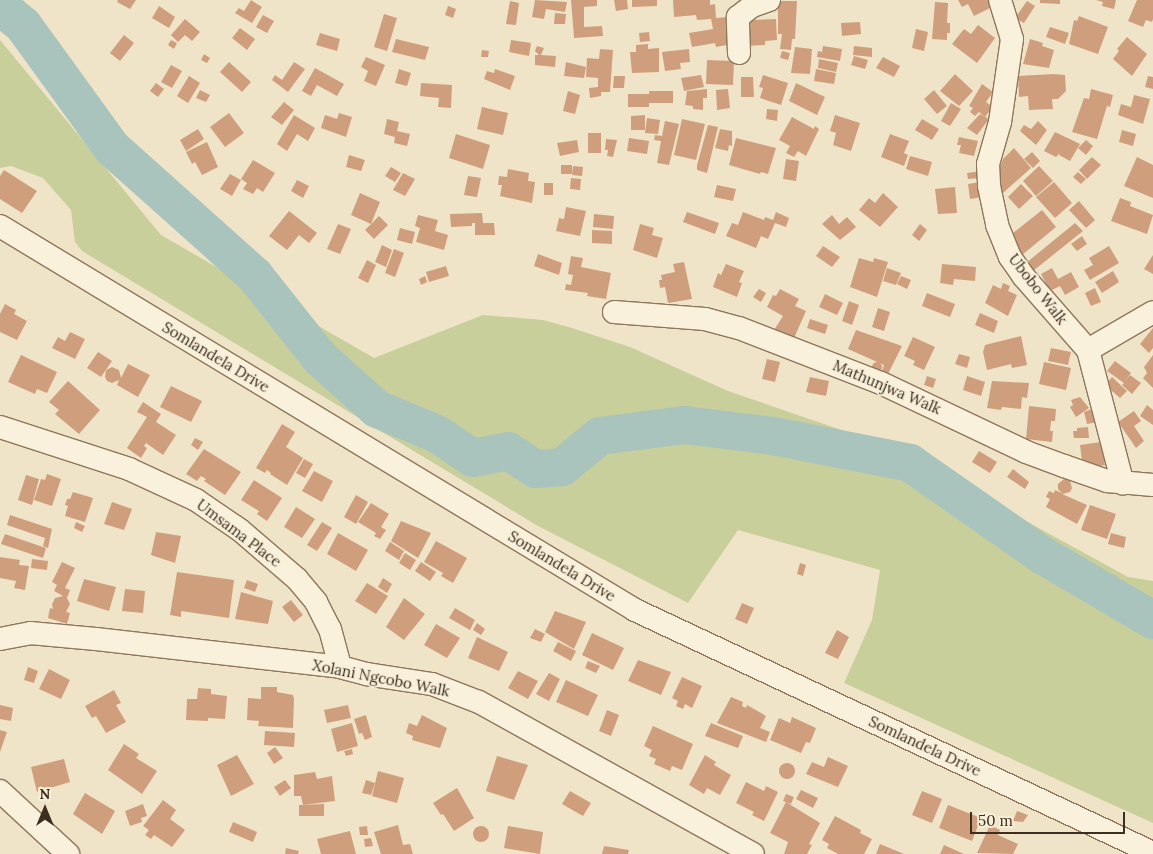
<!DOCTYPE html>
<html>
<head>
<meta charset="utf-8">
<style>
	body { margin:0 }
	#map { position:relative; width:1153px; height:854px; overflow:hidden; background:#f0e4c8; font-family:Lora,serif }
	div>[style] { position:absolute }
	.green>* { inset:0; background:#c9cf9b }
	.river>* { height:38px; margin:-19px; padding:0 19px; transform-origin:19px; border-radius:19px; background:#a9c4bc }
	.building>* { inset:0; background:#cf9f7d }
	.round { border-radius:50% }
	.roads { filter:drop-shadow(1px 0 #8d765c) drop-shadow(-1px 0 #8d765c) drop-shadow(0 1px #8d765c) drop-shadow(0 -1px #8d765c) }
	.minor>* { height:22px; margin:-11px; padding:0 11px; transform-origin:11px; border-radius:11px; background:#faf1dc }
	span { translate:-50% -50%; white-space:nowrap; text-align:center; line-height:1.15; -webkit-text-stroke:4px #f7eed8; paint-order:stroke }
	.street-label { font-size:15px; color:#3d2e20 }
	.north { position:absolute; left:20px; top:784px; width:50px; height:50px; -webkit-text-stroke:4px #f7eed8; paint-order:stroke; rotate:0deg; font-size:14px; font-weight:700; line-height:20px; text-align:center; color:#3d2e20 }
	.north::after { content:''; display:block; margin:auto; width:18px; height:22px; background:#3d2e20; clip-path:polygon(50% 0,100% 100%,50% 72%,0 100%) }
	.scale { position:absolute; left:970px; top:812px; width:155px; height:22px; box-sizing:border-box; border:2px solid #3d2e20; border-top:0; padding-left:6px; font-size:15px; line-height:18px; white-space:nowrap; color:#3d2e20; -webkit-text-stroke:4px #f7eed8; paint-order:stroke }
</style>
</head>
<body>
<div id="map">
	<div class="green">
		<div style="clip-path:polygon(0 40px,161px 235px,374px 358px,483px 315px,543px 320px,572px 328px,630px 347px,728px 391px,891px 447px,1128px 577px,1153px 581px,1153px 823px,844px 683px,872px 620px,880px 570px,738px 530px,688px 603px,538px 526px,82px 251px,75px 242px,71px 210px,43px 178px,11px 166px,0 168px)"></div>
	</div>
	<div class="river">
		<div style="left:0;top:6px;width:30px;rotate:40deg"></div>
		<div style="left:23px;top:25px;width:152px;rotate:54.1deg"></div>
		<div style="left:112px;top:148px;width:192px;rotate:41.8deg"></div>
		<div style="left:255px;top:276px;width:105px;rotate:51.6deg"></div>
		<div style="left:320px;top:358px;width:76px;rotate:41.8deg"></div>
		<div style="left:377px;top:409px;width:65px;rotate:22.6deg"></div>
		<div style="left:437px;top:434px;width:43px;rotate:33.7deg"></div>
		<div style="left:473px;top:458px;width:36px;rotate:-11deg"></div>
		<div style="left:508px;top:451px;width:33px;rotate:33deg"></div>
		<div style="left:536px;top:469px;width:26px;rotate:-4deg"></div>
		<div style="left:562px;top:467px;width:49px;rotate:-39.2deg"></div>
		<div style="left:600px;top:436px;width:86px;rotate:-7.4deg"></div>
		<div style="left:685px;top:425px;width:89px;rotate:7.1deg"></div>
		<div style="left:773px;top:436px;width:140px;rotate:11.1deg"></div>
		<div style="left:910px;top:463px;width:161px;rotate:34.9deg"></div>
		<div style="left:1042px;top:555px;width:129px;rotate:30.4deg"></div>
	</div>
	<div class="building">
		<div style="clip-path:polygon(118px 0,136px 0,130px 9px,117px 2px)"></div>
		<div style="clip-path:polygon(251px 0,262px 7px,252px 23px,235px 13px,239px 8px,244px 11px)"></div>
		<div style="clip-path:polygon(535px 0,567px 2px,565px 12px,546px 9px,544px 19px,532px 17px)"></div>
		<div style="clip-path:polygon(571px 0,597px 0,597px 6px,584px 7px,584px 27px,602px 26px,603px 36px,574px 38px)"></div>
		<div style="clip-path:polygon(614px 0,627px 0,628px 9px,616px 11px)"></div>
		<div style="clip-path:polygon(632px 0,657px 0,657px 6px,632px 7px)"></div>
		<div style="clip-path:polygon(673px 0,710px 0,710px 5px,715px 4px,716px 18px,727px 17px,732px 44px,716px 47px,715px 43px,692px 47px,689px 33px,713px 29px,711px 19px,697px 20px,696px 15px,674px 17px)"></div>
		<div style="clip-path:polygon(958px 0,989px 0,992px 7px,974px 16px,968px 4px,962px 7px)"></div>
		<div style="clip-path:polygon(1040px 0,1060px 0,1060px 4px,1040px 3px)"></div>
		<div style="clip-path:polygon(1096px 0,1116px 0,1114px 9px,1102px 6px,1103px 2px)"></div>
		<div style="clip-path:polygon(1137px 0,1153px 0,1153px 19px,1152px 22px,1146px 20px,1143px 27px,1128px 21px)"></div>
		<div style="clip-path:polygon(510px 1px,519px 3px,516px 25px,506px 24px)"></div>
		<div style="clip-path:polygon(778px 1px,797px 1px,795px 39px,792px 39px,791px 50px,780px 49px,782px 34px,778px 34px)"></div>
		<div style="clip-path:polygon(1027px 1px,1035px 6px,1024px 23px,1015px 18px)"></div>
		<div style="clip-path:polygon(935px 2px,948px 3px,947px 23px,950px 23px,950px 33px,947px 33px,947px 40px,932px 39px)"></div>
		<div style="clip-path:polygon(159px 6px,175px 17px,169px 28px,152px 18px)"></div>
		<div style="clip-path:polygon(448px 6px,456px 9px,453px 18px,445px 15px)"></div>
		<div style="clip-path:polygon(555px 13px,566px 14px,565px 24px,554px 24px)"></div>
		<div style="clip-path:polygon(384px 14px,397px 18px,387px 51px,374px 47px)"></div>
		<div style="clip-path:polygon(263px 15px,274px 21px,267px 33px,256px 27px)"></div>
		<div style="clip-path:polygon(1079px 16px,1108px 27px,1098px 54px,1069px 44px,1074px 20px,1077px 21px)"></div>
		<div style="clip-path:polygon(185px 19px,200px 32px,192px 41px,185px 35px,178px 42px,171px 35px)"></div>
		<div style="clip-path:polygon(776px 19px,777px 40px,765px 41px,765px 45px,746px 46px,749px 20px)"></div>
		<div style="clip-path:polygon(860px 22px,861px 34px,842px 36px,841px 23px)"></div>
		<div style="clip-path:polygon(978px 25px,995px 38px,977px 63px,952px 44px,964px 29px,971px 34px)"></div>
		<div style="clip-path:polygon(1050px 27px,1069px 33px,1065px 44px,1046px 37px)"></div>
		<div style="clip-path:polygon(240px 28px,255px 39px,247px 50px,232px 38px)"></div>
		<div style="clip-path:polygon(916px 29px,928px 32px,924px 51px,912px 48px)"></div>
		<div style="clip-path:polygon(649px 32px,650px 41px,640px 42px,639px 33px)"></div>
		<div style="clip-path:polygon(320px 33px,340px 39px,337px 51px,316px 45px)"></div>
		<div style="clip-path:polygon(124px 35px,134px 43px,120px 61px,110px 53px)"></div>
		<div style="clip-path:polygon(1127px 37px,1147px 54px,1132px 76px,1113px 59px,1119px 51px,1117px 49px)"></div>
		<div style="clip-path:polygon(396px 39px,429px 47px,425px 60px,392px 52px)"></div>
		<div style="clip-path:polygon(1030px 39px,1043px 43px,1042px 46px,1054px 50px,1049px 68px,1023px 64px)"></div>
		<div style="clip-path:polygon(171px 40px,177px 43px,174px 49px,168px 45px)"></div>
		<div style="clip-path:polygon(511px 40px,531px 43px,529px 56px,509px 52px)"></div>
		<div style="clip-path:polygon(648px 44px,648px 49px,659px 48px,659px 72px,632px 73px,630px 52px,636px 52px,636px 45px)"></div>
		<div style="clip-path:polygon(537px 46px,544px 48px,541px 55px,556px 56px,555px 67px,535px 65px,535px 55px,539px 55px,535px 51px)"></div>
		<div style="clip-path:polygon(823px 46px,842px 49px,840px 61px,817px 57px,818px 51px,822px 52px)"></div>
		<div style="clip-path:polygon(854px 46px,872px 48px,872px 57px,853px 55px)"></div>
		<div style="clip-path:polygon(795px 47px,812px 49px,810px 74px,791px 73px)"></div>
		<div style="clip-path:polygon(600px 49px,613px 50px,610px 92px,601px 92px,601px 96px,590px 98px,589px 88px,598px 87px,598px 78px,586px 77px,587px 58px,599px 59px)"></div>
		<div style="clip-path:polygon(689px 49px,690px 62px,680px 63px,681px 69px,665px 71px,662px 52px)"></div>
		<div style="clip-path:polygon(482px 50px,489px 51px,488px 57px,481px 57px)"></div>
		<div style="clip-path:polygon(782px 51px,790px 53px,788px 60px,780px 58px)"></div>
		<div style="clip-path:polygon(204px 54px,210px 58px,207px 63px,201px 60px)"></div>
		<div style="clip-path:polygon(854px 56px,868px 60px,865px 69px,851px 65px)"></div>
		<div style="clip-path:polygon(366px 57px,385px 65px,376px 86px,364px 81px,368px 71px,361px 67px)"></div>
		<div style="clip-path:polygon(883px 57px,900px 66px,894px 77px,876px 68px)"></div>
		<div style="clip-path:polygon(819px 59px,838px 63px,836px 72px,818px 68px)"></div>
		<div style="clip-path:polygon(707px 60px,734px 61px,733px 85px,706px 84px)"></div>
		<div style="clip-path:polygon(229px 62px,251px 82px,242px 92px,220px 72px)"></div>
		<div style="clip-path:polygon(294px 62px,305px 69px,288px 92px,272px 80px,275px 75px,282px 80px)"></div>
		<div style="clip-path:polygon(566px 62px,586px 67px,584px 78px,564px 76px)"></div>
		<div style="clip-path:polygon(171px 65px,182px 71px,172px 88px,161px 82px)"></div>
		<div style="clip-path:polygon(315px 68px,344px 84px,337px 96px,317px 85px,311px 96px,302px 91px)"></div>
		<div style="clip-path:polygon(399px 69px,411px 73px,407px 86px,395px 83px)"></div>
		<div style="clip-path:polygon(495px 69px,515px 76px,510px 90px,484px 79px,487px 71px,494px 73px)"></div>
		<div style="clip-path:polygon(816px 69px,836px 73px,834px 84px,814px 81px)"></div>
		<div style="clip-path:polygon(955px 74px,973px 91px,959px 106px,940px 91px)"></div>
		<div style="clip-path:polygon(1054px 74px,1065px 75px,1066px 91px,1058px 99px,1052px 99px,1053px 109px,1029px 110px,1028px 96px,1019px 97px,1018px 76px)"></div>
		<div style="clip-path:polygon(701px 75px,704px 87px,684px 91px,681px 78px)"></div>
		<div style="clip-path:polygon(763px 75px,788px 83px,781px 105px,760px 98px,763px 88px,759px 87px)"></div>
		<div style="clip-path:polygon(189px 76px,200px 83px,188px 103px,177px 96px)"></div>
		<div style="clip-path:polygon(614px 76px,625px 76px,624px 88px,613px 88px)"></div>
		<div style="clip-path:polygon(1148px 76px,1153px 77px,1153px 89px,1145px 87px)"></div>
		<div style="clip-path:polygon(741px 77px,753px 77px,754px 97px,741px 97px)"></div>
		<div style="clip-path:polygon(156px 83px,164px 89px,158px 97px,150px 91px)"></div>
		<div style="clip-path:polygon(421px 83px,452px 85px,451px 108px,438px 107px,439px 98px,420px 96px)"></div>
		<div style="clip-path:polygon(796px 83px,825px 97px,817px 115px,789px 101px)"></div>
		<div style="clip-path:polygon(982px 84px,993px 92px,986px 102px,993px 107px,985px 117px,979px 112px,975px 116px,970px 112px,973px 108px,969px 106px)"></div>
		<div style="clip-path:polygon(707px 89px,707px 98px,703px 98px,703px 110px,693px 109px,693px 106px,685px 105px,687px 91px)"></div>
		<div style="clip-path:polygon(728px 89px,730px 108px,717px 110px,716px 90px)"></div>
		<div style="clip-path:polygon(1091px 89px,1113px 95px,1110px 107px,1107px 106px,1097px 139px,1072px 132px,1084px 98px,1089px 99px)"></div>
		<div style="clip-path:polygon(200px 90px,210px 95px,206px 102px,196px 98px)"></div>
		<div style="clip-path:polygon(934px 90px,947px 106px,937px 114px,924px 99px)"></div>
		<div style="clip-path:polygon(568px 91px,580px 95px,575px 114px,563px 111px)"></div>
		<div style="clip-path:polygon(649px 91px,673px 91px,673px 103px,649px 103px,649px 107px,628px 107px,628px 94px,649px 94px)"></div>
		<div style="clip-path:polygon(1134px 95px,1150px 99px,1143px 124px,1118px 115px,1121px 104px,1131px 107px)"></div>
		<div style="clip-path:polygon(284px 102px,294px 110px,282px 125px,271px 117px)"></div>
		<div style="clip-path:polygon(951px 103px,961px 109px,950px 126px,941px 121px)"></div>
		<div style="clip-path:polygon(482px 107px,508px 113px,503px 135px,477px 129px)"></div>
		<div style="clip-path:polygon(767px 109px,778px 110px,777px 121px,766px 119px)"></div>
		<div style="clip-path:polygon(229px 113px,244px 133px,225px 147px,210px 127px)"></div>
		<div style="clip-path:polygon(339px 113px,352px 117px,346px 137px,321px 128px,325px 115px,337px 119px)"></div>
		<div style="clip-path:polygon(980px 114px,989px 119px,977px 135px,967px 128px)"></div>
		<div style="clip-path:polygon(294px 115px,315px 128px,308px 141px,297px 134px,287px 151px,277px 144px)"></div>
		<div style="clip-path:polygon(645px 115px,645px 130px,631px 130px,631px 116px)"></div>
		<div style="clip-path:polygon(835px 115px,860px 123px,851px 151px,833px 145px,836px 133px,830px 131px)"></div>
		<div style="clip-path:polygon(792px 117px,814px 129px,815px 126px,819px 129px,806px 156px,798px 151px,794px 157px,786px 153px,790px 146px,779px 140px)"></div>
		<div style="clip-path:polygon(647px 118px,660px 120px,658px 134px,645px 133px)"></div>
		<div style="clip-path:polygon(387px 119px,399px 122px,397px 131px,410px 134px,407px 146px,394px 143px,395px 137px,384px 134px)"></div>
		<div style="clip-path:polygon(682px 119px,705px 124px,696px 160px,674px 155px)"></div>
		<div style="clip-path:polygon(922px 119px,939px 129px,932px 140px,915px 130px)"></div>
		<div style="clip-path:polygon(665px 121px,679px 124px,669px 165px,657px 163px,661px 141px,654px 140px,655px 135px,662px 136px)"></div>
		<div style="clip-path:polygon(1038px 121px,1047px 130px,1036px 145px,1020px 131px,1024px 125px,1031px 129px)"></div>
		<div style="clip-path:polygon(708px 125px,718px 127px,707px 173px,697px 170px,697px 165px)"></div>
		<div style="clip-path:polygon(198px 129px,204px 139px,186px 151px,180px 140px)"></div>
		<div style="clip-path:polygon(720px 129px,732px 131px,732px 146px,729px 145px,728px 151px,715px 148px)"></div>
		<div style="clip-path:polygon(1122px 130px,1136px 134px,1133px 146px,1119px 142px)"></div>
		<div style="clip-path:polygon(1055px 132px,1080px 144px,1070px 161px,1059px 155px,1060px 153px,1056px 157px,1044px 151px)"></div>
		<div style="clip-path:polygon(588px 133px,601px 133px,601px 153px,588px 153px)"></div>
		<div style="clip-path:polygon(456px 134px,490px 145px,483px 169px,449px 158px)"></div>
		<div style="clip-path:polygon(890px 134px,909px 141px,904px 153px,908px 155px,904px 166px,881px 157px)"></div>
		<div style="clip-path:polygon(959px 137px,978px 141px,974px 156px,959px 153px,961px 145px,957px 145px)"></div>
		<div style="clip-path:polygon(629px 138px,649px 141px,647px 154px,627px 151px)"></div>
		<div style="clip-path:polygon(736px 138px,776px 148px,768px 174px,761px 172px,760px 174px,729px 165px)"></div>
		<div style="clip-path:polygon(606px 139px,617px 140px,613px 157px,607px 156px,608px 150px,605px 150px)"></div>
		<div style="clip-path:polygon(577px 140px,579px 152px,560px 156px,557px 143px)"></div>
		<div style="clip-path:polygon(1086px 140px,1093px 146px,1086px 155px,1078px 148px)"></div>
		<div style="clip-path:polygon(207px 142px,218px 167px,202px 175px,195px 162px,192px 164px,186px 152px)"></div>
		<div style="clip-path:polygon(1014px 148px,1031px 168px,1003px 193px,1000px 188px,998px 172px,1003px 159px)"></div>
		<div style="clip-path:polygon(1032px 152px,1040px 161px,1033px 168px,1024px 159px)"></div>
		<div style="clip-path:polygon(349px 155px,365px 160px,361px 171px,346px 167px)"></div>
		<div style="clip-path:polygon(910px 156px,932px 162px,928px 176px,906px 169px)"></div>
		<div style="clip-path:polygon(1092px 157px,1101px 165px,1087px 179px,1079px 170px)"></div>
		<div style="clip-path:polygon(1137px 157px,1153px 165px,1153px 198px,1124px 186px)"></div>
		<div style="clip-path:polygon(786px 159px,799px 161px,796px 181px,783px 179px)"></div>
		<div style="clip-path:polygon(253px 160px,275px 173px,263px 192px,257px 188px,253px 194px,243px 189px,247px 183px,241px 179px)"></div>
		<div style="clip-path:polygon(561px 165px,572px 165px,572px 174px,561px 174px)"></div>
		<div style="clip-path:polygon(573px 166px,583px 167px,582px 176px,572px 175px)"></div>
		<div style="clip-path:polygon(1039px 166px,1053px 181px,1036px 196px,1023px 181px)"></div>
		<div style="clip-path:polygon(391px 167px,401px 173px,395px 182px,385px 176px)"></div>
		<div style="clip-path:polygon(508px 169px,529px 173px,528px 181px,535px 182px,532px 203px,500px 196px,502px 185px,498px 185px,499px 176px,507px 177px)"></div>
		<div style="clip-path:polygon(4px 170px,37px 191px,22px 213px,0 199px,0 176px)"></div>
		<div style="clip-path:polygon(981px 171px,981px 178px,968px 179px,967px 173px)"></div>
		<div style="clip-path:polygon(1078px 172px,1086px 179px,1081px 184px,1073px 177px)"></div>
		<div style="clip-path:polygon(403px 173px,415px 179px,405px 196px,393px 190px)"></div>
		<div style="clip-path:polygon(230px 174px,241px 180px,232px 196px,220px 189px)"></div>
		<div style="clip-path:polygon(468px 176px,481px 178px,477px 197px,464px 195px)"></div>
		<div style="clip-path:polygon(571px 178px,581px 179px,580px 190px,570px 189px)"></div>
		<div style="clip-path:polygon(297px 180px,309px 186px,303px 198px,291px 191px)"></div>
		<div style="clip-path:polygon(980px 182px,982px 197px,970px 199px,968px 184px)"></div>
		<div style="clip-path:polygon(1054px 182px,1072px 203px,1055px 218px,1036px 197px)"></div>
		<div style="clip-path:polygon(544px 183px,553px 183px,553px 195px,544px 195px)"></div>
		<div style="clip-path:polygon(1021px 184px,1033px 196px,1019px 209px,1008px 197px)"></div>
		<div style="clip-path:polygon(717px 185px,736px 189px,733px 201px,714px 197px)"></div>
		<div style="clip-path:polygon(955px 187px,957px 213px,938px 214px,935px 189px)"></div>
		<div style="clip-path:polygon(360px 193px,380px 202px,371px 224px,351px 215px)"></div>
		<div style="clip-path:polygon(883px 193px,898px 207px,880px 227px,859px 210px,869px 198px,875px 203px)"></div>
		<div style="clip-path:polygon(1120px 198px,1131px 202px,1130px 206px,1153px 215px,1147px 234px,1111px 221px)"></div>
		<div style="clip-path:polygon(1079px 201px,1095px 220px,1086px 228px,1069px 210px)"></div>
		<div style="clip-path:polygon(566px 207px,586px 211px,580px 236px,556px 231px,559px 218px,564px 219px)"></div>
		<div style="clip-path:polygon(1042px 210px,1056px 227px,1022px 255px,1008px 237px)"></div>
		<div style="clip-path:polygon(289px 211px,317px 233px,309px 243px,299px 235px,287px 250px,269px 236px)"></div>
		<div style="clip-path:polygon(687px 212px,719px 223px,715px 234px,683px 222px)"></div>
		<div style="clip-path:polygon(743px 212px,764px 220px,765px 217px,773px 220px,776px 212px,789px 218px,786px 227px,775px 223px,768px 239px,761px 236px,756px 248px,726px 236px,732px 223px,738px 225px)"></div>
		<div style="clip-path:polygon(482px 213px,483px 223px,494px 223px,495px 235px,475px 235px,475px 223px,472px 223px,472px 226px,451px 227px,450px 214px)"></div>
		<div style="clip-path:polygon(594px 214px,614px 216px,613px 229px,593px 227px)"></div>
		<div style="clip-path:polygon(418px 215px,438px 220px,435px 231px,448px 235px,444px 250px,416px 242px,420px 228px,415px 226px)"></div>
		<div style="clip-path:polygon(832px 215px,839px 224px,847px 217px,856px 227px,840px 240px,822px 224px)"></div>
		<div style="clip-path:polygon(379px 216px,388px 225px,374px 239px,365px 230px)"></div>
		<div style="clip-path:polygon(1075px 223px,1083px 231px,1033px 271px,1026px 263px)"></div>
		<div style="clip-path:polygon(338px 224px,351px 229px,340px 254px,327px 249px)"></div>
		<div style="clip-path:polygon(640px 224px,654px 228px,652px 235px,663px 238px,657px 258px,633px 250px)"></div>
		<div style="clip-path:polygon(920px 224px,927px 230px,919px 241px,912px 235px)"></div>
		<div style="clip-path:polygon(400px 228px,415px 232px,412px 244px,397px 240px)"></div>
		<div style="clip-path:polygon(592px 230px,612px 231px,612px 244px,592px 243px)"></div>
		<div style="clip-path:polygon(1082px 236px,1087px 244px,1077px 251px,1071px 244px)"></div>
		<div style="clip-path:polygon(382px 245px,392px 250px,386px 267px,375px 262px)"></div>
		<div style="clip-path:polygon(823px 246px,840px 257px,832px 267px,816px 256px)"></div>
		<div style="clip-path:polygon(1109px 246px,1119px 263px,1090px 280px,1084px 270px,1093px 265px,1089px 258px)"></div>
		<div style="clip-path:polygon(394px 249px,404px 253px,395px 277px,385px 273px)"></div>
		<div style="clip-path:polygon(538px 254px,562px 263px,559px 275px,534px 266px)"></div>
		<div style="clip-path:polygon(1153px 255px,1153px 274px,1144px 269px)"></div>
		<div style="clip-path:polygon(571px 256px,583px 258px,581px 267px,611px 273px,606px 299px,587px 296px,588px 293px,565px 290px,566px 284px,571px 285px,573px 275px,568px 274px)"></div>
		<div style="clip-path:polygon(859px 258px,873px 262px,874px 258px,888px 262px,877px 297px,850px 287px)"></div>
		<div style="clip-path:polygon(367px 260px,376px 265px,368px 283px,358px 278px)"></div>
		<div style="clip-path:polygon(684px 262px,692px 299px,668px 303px,665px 287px,660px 288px,659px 280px,662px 280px,661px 275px,675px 272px,673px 264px)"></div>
		<div style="clip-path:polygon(726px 264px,744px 271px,739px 282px,742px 283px,737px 297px,713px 287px,718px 273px,721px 275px)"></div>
		<div style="clip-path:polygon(942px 264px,976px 267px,975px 281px,954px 279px,953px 285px,940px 283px)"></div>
		<div style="clip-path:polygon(446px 266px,449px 276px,429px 282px,426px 272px)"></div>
		<div style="clip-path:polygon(887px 268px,901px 273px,896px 285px,883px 281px)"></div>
		<div style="clip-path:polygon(1052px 268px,1058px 279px,1071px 272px,1079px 287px,1065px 295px,1060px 286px,1050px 291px,1041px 274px)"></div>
		<div style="clip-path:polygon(1113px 271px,1119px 282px,1102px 293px,1095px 282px)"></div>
		<div style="clip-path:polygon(425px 276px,427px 282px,421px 285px,419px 279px)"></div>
		<div style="clip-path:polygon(901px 276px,911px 280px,907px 289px,897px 284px)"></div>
		<div style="clip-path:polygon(1003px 283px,1010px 286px,1008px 291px,1017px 295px,1008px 316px,985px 303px,993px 285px,1001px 289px)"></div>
		<div style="clip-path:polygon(1095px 288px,1101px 302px,1091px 306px,1085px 293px)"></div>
		<div style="clip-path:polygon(759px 289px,766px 293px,761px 302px,753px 297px)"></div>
		<div style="clip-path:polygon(780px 289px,799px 299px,795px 306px,806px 311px,791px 345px,771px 335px,783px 316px,767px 307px,773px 295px,776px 296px)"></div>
		<div style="clip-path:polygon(927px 293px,955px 304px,950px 317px,922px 306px)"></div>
		<div style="clip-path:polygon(825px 294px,843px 303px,837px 315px,819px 307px)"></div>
		<div style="clip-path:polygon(849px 301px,859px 305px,852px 325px,842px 321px)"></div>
		<div style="clip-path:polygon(5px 304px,16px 310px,14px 314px,27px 321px,17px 340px,0 332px,0 314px)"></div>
		<div style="clip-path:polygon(878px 308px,890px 312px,884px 331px,872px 327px)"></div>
		<div style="clip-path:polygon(980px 313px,998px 321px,994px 333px,975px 325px)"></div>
		<div style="clip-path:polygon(810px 319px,828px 325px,825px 334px,807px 328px)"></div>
		<div style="clip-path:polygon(1153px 328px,1153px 348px,1149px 353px,1140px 344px)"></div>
		<div style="clip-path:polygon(856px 330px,902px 346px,888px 374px,882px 371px,884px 365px,848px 349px)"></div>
		<div style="clip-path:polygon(70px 332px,85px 339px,75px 359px,52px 348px,58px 337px,65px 341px)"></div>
		<div style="clip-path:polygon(1021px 336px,1027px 365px,1012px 368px,1011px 364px,987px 370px,983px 352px,985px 345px)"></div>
		<div style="clip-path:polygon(913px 337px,935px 347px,924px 370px,913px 365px,915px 361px,904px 356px)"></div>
		<div style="clip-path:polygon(1051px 348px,1071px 352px,1068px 365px,1048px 361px)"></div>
		<div style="clip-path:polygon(98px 352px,112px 361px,101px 377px,87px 368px)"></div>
		<div style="clip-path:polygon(959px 354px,970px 357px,967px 368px,955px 364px)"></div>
		<div style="clip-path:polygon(21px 355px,57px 372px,47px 393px,37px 389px,35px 394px,8px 382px)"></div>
		<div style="clip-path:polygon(1153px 355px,1153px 388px,1143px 378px,1147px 373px,1144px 367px)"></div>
		<div style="clip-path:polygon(767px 359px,780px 362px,775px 382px,762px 379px)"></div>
		<div style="clip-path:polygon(1115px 361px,1131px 373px,1124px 382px,1130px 375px,1141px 383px,1132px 394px,1122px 385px,1124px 383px,1107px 371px)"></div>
		<div style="clip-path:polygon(1044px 362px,1071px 368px,1066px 390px,1039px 384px)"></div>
		<div class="round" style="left:872px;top:362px;width:10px;height:10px"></div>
		<div style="clip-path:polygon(128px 364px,150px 375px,138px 397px,117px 385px,119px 380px,112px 383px,107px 381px,105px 377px,106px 370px,112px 367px,119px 370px,121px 378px)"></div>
		<div style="clip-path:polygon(927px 376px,936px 379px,933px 388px,924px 385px)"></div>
		<div style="clip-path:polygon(967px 376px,985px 382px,981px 396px,963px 390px)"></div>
		<div style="clip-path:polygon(810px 377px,829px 381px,826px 396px,806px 392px)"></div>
		<div style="clip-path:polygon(1112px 377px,1127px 391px,1120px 398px,1105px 385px)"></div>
		<div style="clip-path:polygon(68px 381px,100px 410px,79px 434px,55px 414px,59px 410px,49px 402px)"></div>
		<div style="clip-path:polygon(992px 381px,1029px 383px,1027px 398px,1022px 397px,1021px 409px,1002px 407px,1001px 410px,987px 408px)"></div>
		<div style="clip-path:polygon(171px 386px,202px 401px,191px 422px,160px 407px)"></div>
		<div style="clip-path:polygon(1080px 397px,1089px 408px,1076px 417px,1070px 407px,1073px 405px,1071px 400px)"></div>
		<div style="clip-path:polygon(143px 402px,161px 414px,156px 422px,176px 435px,163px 455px,146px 443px,144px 446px,147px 448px,141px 458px,127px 448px,147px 417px,137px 412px)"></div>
		<div style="clip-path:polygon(1147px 405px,1153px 410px,1153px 425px,1140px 416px)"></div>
		<div style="clip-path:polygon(1029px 406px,1056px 409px,1055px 421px,1051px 421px,1050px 431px,1053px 431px,1052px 442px,1026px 439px)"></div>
		<div style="clip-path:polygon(1094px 408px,1098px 422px,1087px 424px,1084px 412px)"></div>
		<div style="clip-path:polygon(1134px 411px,1141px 421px,1134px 426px,1144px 441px,1136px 448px,1118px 422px)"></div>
		<div style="clip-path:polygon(282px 424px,295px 432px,286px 447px,303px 458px,287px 485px,270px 474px,271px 473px,267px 470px,265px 473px,256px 468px)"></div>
		<div style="clip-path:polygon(1088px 427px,1089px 438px,1074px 438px,1073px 431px,1077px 431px,1077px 428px)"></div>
		<div style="clip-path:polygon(195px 438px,203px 442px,198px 450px,191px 445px)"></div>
		<div style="clip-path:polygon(1101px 442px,1105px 465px,1083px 469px,1080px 445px)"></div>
		<div style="clip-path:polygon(204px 449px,241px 472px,225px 495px,204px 481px,206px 479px,201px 476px,197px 481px,186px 474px)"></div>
		<div style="clip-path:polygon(979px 451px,997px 462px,990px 473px,972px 462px)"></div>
		<div style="clip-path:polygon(304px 459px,313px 464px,305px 478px,296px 473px)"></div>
		<div style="clip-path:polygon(1013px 469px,1029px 482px,1025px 489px,1007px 477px)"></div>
		<div style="clip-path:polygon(314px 471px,333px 481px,322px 502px,302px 491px)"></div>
		<div style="clip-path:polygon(47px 474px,61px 479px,52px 506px,34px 500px,41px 479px,45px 480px)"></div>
		<div style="clip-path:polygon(26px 475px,39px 479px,32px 505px,18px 500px)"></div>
		<div style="clip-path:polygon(1064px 479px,1070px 481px,1072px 488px,1070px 492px,1062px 494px,1087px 505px,1077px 524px,1046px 507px,1050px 499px,1046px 497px,1049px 491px,1054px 493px,1055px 490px,1062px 493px,1058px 489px,1058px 484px)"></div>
		<div style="clip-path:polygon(254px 480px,282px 498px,267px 521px,257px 514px,259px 511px,241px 500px)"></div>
		<div style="clip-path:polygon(73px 492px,93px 498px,85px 522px,65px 516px,68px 506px,65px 505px,67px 499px,70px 499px)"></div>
		<div style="clip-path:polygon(356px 495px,368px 502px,356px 524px,344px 517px)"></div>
		<div style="clip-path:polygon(112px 502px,132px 509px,124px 530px,104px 524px)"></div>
		<div style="clip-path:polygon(371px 503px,389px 514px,381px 527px,386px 530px,380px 539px,374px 536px,376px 533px,358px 522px)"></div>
		<div style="clip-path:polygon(1090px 505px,1116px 514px,1107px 539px,1081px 530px)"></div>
		<div style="clip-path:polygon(296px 507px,315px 519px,302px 538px,284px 527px)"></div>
		<div style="clip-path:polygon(10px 515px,52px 529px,48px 548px,43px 546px,45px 538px,7px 525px)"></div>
		<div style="clip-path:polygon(401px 521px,431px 533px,418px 558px,391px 541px)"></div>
		<div style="clip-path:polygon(76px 522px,85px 526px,82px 532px,74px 528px)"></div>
		<div style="clip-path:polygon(322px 522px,332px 528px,317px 551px,307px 545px)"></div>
		<div style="clip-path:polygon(156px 532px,181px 536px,175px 563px,151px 555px)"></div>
		<div style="clip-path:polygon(338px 533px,368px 550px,356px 571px,327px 554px)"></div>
		<div style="clip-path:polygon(1111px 533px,1126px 537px,1124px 548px,1108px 544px)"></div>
		<div style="clip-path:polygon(5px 534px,46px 548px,43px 558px,1px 544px)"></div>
		<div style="clip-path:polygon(436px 541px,467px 558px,453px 583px,441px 576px,443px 573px,424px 562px)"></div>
		<div style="clip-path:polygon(390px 542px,404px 551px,399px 560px,385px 551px)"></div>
		<div style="clip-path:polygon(405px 553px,416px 560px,410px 570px,399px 563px)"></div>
		<div style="clip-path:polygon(0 557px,20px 560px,19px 565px,29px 566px,25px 590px,14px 588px,16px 581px,0 578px)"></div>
		<div style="clip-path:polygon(32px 559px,48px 561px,47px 570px,31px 568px)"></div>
		<div style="clip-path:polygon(62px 562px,75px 568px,65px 588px,70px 590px,67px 598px,70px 604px,66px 612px,70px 613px,67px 624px,48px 618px,50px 608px,53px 609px,52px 604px,55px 598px,63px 596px,54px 591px,57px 585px,52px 582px)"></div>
		<div style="clip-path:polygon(421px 562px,436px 572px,430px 581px,415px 571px)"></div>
		<div style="clip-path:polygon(800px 563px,806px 565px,803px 576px,797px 574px)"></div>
		<div style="clip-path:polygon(177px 572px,234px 580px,229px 618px,181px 611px,181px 617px,170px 615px)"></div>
		<div style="clip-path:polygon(383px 578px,392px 584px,387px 593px,378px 587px)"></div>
		<div style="clip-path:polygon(84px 579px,116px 587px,109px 611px,77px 601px)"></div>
		<div style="clip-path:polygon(247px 580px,258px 584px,255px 592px,244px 588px)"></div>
		<div style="clip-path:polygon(367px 583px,388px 596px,376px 614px,355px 601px)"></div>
		<div style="clip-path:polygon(125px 589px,145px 591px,143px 613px,122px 611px)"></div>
		<div style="clip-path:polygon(241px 592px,273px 601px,268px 624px,235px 619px)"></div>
		<div style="clip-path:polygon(404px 598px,425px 614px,404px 640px,386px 627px)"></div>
		<div style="clip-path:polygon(291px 600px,303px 615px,294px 622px,282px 607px)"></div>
		<div style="clip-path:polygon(742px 603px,754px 608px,747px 624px,735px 619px)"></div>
		<div style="clip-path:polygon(455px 608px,475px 620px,470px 630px,449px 618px)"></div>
		<div style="clip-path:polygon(555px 611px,586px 622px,574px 649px,545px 632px)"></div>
		<div style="clip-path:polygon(477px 623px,485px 629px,481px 635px,473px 630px)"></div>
		<div style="clip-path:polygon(436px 624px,460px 638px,447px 658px,424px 645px)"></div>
		<div style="clip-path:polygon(535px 629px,545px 634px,541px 642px,530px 638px)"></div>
		<div style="clip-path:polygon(837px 630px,849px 637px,838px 659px,825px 653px)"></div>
		<div style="clip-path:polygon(592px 633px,624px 648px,613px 670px,582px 655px)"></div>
		<div style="clip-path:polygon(477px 637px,508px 652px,499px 671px,468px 658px)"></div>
		<div style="clip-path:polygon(558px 642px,576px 651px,571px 661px,553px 651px)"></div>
		<div style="clip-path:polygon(638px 660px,671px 672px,661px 695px,628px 681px)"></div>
		<div style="clip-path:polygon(588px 661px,600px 666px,596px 673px,585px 668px)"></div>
		<div style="clip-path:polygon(28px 667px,38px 671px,34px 683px,24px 680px)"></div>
		<div style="clip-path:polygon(49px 669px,70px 680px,61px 699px,39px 689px)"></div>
		<div style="clip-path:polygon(518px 671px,538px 681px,528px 699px,508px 688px)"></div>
		<div style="clip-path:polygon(549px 673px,560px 679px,549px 701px,536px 694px)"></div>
		<div style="clip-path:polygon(682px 677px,702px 686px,692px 708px,685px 704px,683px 709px,676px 706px,678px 701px,672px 698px)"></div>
		<div style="clip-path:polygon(566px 680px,598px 695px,588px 716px,556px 702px)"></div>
		<div style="clip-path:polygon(261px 687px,277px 687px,277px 692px,293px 695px,294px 699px,293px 728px,258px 726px,259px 721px,247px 720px,248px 698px,261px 699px)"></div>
		<div style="clip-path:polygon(198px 688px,211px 689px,211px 694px,227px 696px,225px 719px,208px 718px,208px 721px,186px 720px,187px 699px,197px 699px)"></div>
		<div style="clip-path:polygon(114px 690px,121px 703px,116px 705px,126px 722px,106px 733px,96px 716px,92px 718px,85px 706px)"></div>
		<div style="clip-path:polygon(731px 697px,743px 702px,742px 706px,746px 708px,747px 705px,766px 716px,760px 728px,770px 732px,766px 742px,717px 723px)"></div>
		<div style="clip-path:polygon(0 705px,13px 708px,11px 721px,0 719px)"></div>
		<div style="clip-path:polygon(348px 705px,351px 718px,327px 723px,324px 710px)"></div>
		<div style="clip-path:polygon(607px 710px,619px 715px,611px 736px,599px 731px)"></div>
		<div style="clip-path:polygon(366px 715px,372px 737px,365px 740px,362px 733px,359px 734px,354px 719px)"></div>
		<div style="clip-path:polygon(422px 715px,447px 728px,440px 748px,412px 740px,413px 736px,406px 733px,409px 723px,417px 726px)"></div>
		<div style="clip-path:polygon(792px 717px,816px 728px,810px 743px,806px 742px,801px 753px,770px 740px,779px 718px,790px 723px)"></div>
		<div style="clip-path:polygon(352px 723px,358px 746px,337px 752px,331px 729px)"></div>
		<div style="clip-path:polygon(711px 723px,743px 736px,738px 748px,705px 736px)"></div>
		<div style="clip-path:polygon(653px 726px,693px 744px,682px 770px,672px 766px,670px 771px,654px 764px,656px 759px,649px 756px,652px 750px,644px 746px)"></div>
		<div style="clip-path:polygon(0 730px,7px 732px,0 752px)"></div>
		<div style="clip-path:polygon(265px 731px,295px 733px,294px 747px,264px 745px)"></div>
		<div style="clip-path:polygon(124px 744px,139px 754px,136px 758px,157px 771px,142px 794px,108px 770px)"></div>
		<div style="clip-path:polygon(275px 747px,283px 758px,274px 764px,267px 753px)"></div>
		<div style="clip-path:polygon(352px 749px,353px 754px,346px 756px,344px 751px)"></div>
		<div style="clip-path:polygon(237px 755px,254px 784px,231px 796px,217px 765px)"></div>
		<div style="clip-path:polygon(705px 755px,716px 762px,714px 765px,731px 775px,720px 795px,707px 788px,704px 794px,689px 785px)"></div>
		<div style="clip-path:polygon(497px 756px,528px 765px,514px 800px,486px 791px)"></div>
		<div style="clip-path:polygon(828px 757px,848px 766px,838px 787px,806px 774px,812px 762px,824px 767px)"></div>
		<div style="clip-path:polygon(64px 759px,70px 782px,37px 792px,31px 767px)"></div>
		<div class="round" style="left:779px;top:763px;width:16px;height:16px"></div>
		<div style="clip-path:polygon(378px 771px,404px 778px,397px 803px,372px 796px)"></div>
		<div style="clip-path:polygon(315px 772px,317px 779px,332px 776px,335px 801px,303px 805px,324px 804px,324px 816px,299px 816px,299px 805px,303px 805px,301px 796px,294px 796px,294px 775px)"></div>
		<div style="clip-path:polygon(285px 780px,291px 788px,280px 796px,274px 787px)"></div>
		<div style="clip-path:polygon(366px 780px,375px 783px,371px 795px,362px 793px)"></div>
		<div style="clip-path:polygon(746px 782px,764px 791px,766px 786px,778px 792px,764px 821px,752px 815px,754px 812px,736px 803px)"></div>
		<div style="clip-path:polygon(457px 788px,474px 818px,454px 831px,443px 814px,441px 815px,433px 803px)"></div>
		<div style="clip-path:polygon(801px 790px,818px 798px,813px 808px,796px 799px)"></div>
		<div style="clip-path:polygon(570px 791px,591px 803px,583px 816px,562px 804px)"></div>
		<div style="clip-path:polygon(922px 791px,942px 799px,932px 823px,912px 815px)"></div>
		<div style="clip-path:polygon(85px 793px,115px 811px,102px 834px,73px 814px)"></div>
		<div style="clip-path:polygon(786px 794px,794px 797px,791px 804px,783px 801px)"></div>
		<div style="clip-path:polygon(163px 800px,176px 810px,170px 819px,185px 830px,172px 847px,154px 835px,151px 839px,145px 835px,149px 830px,143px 826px)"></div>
		<div style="clip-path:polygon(786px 802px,820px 823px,809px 844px,812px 845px,807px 854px,784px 854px,788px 842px,770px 833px)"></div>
		<div style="clip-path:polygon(143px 804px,147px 816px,141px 818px,142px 822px,130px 826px,125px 811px)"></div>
		<div style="clip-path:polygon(948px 805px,981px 818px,972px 841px,939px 828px)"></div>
		<div style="clip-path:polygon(1017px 811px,1028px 815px,1023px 822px,1013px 821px)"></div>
		<div style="clip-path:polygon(835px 816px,861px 830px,860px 833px,872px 839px,864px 854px,838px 854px,827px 848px,829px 844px,822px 840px)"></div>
		<div style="clip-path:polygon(233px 822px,257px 832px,253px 842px,229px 832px)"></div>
		<div style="clip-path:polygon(398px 825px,403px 845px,410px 844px,413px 854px,381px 854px,374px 832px)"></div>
		<div style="clip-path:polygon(990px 825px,1000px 830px,998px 835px,1018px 844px,1013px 854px,977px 853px)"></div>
		<div style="clip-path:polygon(367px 826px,368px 835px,360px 835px,359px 827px)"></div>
		<div style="clip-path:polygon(508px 826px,543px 832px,540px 854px,504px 848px)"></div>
		<div class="round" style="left:473px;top:826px;width:16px;height:16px"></div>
		<div style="clip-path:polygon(350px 831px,356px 854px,321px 854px,317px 839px)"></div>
		<div style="clip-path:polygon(371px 838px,373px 846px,365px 847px,364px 839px)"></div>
		<div style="clip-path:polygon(880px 844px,904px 854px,876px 854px)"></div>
		<div style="clip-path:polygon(944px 845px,964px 854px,940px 854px)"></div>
		<div style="clip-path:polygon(604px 846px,629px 850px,628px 854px,602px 854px)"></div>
		<div style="clip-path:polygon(286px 848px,299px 851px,298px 854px,285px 854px)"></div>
	</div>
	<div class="roads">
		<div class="minor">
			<div style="left:1000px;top:0;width:41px;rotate:72.9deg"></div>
			<div style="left:1012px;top:39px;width:84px;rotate:98.2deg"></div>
			<div style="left:1000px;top:122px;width:44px;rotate:105.9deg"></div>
			<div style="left:988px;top:164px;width:22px;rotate:87deg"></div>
			<div style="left:989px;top:186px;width:40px;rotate:78deg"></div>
			<div style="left:997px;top:225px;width:35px;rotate:68deg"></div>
			<div style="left:1010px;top:257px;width:24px;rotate:55deg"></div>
			<div style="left:1024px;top:277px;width:97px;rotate:48.8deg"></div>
			<div style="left:1088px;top:350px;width:138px;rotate:75.4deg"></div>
			<div style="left:739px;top:53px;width:36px;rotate:-92deg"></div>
			<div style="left:738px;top:17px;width:18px;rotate:-38deg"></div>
			<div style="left:752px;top:6px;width:18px;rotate:-19deg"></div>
			<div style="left:0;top:226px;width:742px;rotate:31.16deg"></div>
			<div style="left:635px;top:610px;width:572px;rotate:25.13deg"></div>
			<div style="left:614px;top:312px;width:91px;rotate:4.4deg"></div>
			<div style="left:705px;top:319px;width:35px;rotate:15deg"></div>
			<div style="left:739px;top:328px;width:152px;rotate:21.2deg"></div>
			<div style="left:881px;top:383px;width:161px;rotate:25.4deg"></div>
			<div style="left:1026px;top:452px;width:40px;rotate:20.2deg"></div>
			<div style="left:1064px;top:466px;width:46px;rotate:19.2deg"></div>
			<div style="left:1107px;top:481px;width:46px;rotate:5deg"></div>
			<div style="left:1088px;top:350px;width:75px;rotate:-30.3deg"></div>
			<div style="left:0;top:427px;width:136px;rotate:18deg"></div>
			<div style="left:129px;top:469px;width:74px;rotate:24.8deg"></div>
			<div style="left:196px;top:500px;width:53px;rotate:34.3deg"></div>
			<div style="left:240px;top:530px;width:75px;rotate:40.7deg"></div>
			<div style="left:297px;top:579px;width:30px;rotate:50deg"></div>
			<div style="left:316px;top:602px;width:30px;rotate:63deg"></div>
			<div style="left:330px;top:629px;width:39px;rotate:75deg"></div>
			<div style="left:0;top:639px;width:31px;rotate:-11deg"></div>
			<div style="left:30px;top:633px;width:66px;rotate:5.2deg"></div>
			<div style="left:96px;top:639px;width:246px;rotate:6.5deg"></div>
			<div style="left:340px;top:667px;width:27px;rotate:15deg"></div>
			<div style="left:366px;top:674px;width:67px;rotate:8.6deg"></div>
			<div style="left:432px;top:684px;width:50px;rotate:21deg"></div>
			<div style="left:479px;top:702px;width:313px;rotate:29deg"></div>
			<div style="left:0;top:791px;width:93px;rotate:42.8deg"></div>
		</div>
	</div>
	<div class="street-label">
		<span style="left:1038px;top:289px;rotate:52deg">Ubobo Walk</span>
		<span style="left:216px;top:357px;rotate:31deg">Somlandela Drive</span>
		<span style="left:887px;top:387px;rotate:23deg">Mathunjwa Walk</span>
		<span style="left:239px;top:533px;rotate:37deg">Umsama Place</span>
		<span style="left:562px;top:566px;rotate:31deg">Somlandela Drive</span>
		<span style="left:381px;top:678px;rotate:11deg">Xolani Ngcobo Walk</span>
		<span style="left:925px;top:746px;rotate:25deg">Somlandela Drive</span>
	</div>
	<div class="north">N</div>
	<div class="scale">50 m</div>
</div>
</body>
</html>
